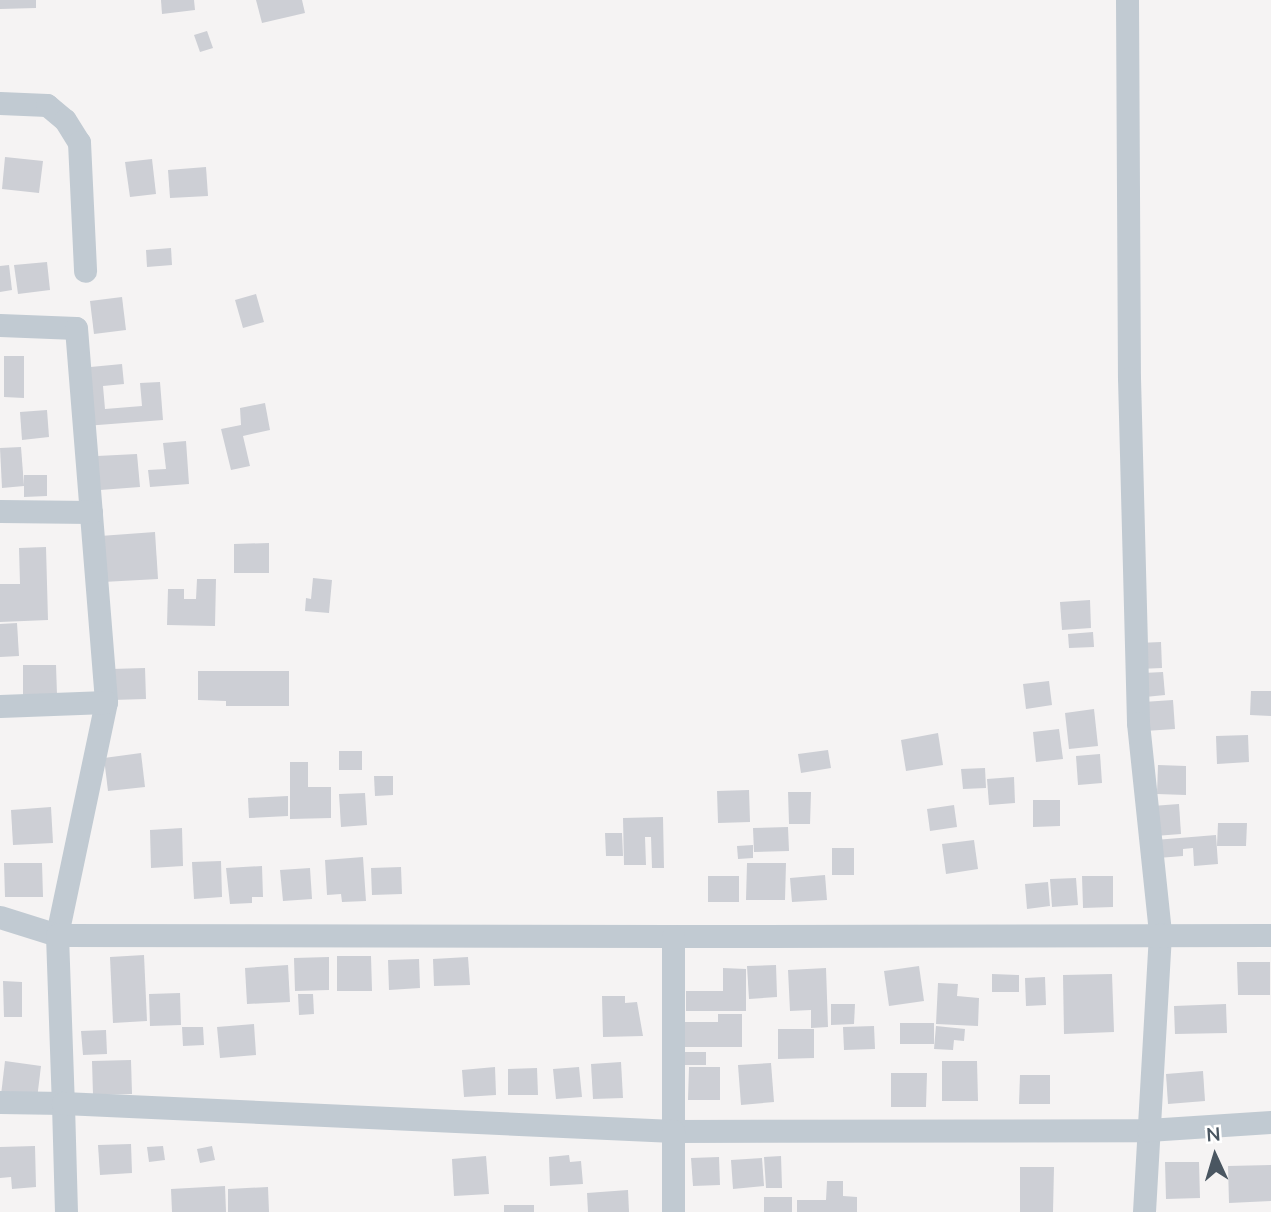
<!DOCTYPE html>
<html>
<head>
<meta charset="utf-8">
<style>
	body { margin:0 }
	#map { position:relative; width:1271px; height:1212px; overflow:hidden; background:#f5f3f3; font-family:"Nunito Sans",sans-serif }
	div>[style] { position:absolute }
	.building>* { inset:0; background:#cdcfd5 }
	.minor>* { height:23px; margin:-11.5px; padding:0 11.5px; transform-origin:11.5px; border-radius:11.5px; background:#c1cad2 }
	span { translate:-50% -50%; white-space:nowrap; text-align:center; line-height:1.15; -webkit-text-stroke:6px #fff; paint-order:stroke }
	.north { position:absolute; left:1180px; top:1121px; width:70px; height:70px; -webkit-text-stroke:5px #fff; paint-order:stroke; rotate:356deg; font-size:19px; font-weight:700; line-height:28px; text-align:center; color:#4a5661 }
	.north::after { content:''; display:block; margin:auto; width:24px; height:32px; background:#4a5661; clip-path:polygon(50% 0,100% 100%,50% 72%,0 100%) }
</style>
</head>
<body>
<div id="map">
	<div class="building">
		<div style="clip-path:polygon(0 0,36px 0,36px 8px,0 9px)"></div>
		<div style="clip-path:polygon(161px 0,194px 0,195px 10px,162px 14px)"></div>
		<div style="clip-path:polygon(256px 0,302px 0,305px 13px,262px 23px)"></div>
		<div style="clip-path:polygon(207px 31px,213px 48px,200px 52px,194px 35px)"></div>
		<div style="clip-path:polygon(5px 157px,43px 161px,39px 193px,2px 189px)"></div>
		<div style="clip-path:polygon(152px 159px,156px 194px,130px 197px,125px 162px)"></div>
		<div style="clip-path:polygon(206px 167px,208px 196px,170px 198px,168px 170px)"></div>
		<div style="clip-path:polygon(171px 248px,172px 265px,147px 267px,146px 250px)"></div>
		<div style="clip-path:polygon(47px 262px,50px 290px,18px 294px,14px 265px)"></div>
		<div style="clip-path:polygon(9px 265px,12px 290px,0 292px,0 266px)"></div>
		<div style="clip-path:polygon(256px 294px,264px 322px,243px 328px,235px 300px)"></div>
		<div style="clip-path:polygon(122px 297px,126px 330px,94px 334px,90px 301px)"></div>
		<div style="clip-path:polygon(4px 356px,24px 356px,24px 398px,4px 397px)"></div>
		<div style="clip-path:polygon(122px 364px,124px 384px,103px 386px,105px 409px,142px 406px,140px 383px,160px 382px,163px 420px,85px 426px,80px 368px)"></div>
		<div style="clip-path:polygon(265px 403px,270px 430px,243px 436px,250px 466px,231px 470px,221px 429px,241px 425px,240px 408px)"></div>
		<div style="clip-path:polygon(47px 410px,49px 437px,22px 440px,20px 412px)"></div>
		<div style="clip-path:polygon(186px 441px,189px 484px,150px 487px,148px 470px,166px 469px,163px 443px)"></div>
		<div style="clip-path:polygon(21px 447px,24px 486px,2px 488px,0 448px)"></div>
		<div style="clip-path:polygon(137px 454px,140px 487px,100px 490px,97px 456px)"></div>
		<div style="clip-path:polygon(24px 475px,47px 475px,47px 496px,24px 497px)"></div>
		<div style="clip-path:polygon(155px 532px,158px 579px,103px 582px,100px 536px)"></div>
		<div style="clip-path:polygon(269px 543px,269px 573px,234px 573px,234px 544px)"></div>
		<div style="clip-path:polygon(46px 547px,48px 620px,0 622px,0 584px,20px 584px,19px 548px)"></div>
		<div style="clip-path:polygon(313px 578px,332px 580px,329px 613px,305px 611px,306px 598px,311px 599px)"></div>
		<div style="clip-path:polygon(197px 579px,216px 579px,215px 626px,167px 625px,168px 589px,184px 589px,184px 599px,196px 599px)"></div>
		<div style="clip-path:polygon(1090px 600px,1091px 628px,1062px 630px,1060px 602px)"></div>
		<div style="clip-path:polygon(17px 623px,19px 656px,0 657px,0 624px)"></div>
		<div style="clip-path:polygon(1093px 632px,1094px 647px,1069px 648px,1068px 634px)"></div>
		<div style="clip-path:polygon(1161px 642px,1162px 668px,1139px 669px,1138px 643px)"></div>
		<div style="clip-path:polygon(23px 665px,56px 665px,57px 695px,23px 695px)"></div>
		<div style="clip-path:polygon(145px 668px,146px 699px,112px 700px,111px 669px)"></div>
		<div style="clip-path:polygon(198px 671px,289px 671px,289px 706px,226px 706px,226px 701px,198px 700px)"></div>
		<div style="clip-path:polygon(1163px 672px,1165px 695px,1145px 697px,1143px 673px)"></div>
		<div style="clip-path:polygon(1049px 681px,1052px 705px,1026px 709px,1023px 684px)"></div>
		<div style="clip-path:polygon(1251px 691px,1271px 691px,1271px 716px,1250px 715px)"></div>
		<div style="clip-path:polygon(1173px 700px,1175px 729px,1145px 731px,1143px 702px)"></div>
		<div style="clip-path:polygon(1094px 709px,1098px 746px,1069px 749px,1065px 713px)"></div>
		<div style="clip-path:polygon(1059px 729px,1063px 759px,1036px 762px,1033px 732px)"></div>
		<div style="clip-path:polygon(938px 733px,943px 765px,906px 771px,901px 740px)"></div>
		<div style="clip-path:polygon(1248px 735px,1249px 762px,1217px 764px,1216px 736px)"></div>
		<div style="clip-path:polygon(828px 750px,831px 768px,801px 773px,798px 754px)"></div>
		<div style="clip-path:polygon(339px 751px,362px 751px,362px 770px,339px 770px)"></div>
		<div style="clip-path:polygon(141px 753px,145px 787px,108px 791px,104px 758px)"></div>
		<div style="clip-path:polygon(1100px 754px,1102px 783px,1078px 785px,1076px 756px)"></div>
		<div style="clip-path:polygon(290px 762px,308px 762px,308px 787px,331px 787px,331px 818px,290px 819px)"></div>
		<div style="clip-path:polygon(1158px 765px,1186px 766px,1186px 795px,1157px 794px)"></div>
		<div style="clip-path:polygon(985px 768px,986px 788px,963px 789px,961px 769px)"></div>
		<div style="clip-path:polygon(374px 776px,393px 776px,393px 795px,375px 796px)"></div>
		<div style="clip-path:polygon(1014px 777px,1015px 803px,989px 805px,987px 779px)"></div>
		<div style="clip-path:polygon(749px 790px,750px 822px,718px 823px,717px 791px)"></div>
		<div style="clip-path:polygon(788px 792px,811px 792px,810px 824px,789px 824px)"></div>
		<div style="clip-path:polygon(365px 793px,367px 825px,341px 827px,339px 794px)"></div>
		<div style="clip-path:polygon(288px 796px,288px 816px,249px 818px,248px 798px)"></div>
		<div style="clip-path:polygon(1033px 800px,1060px 800px,1060px 826px,1033px 827px)"></div>
		<div style="clip-path:polygon(1179px 804px,1181px 834px,1155px 836px,1152px 806px)"></div>
		<div style="clip-path:polygon(954px 805px,957px 827px,930px 831px,927px 809px)"></div>
		<div style="clip-path:polygon(51px 807px,53px 843px,13px 845px,11px 810px)"></div>
		<div style="clip-path:polygon(663px 817px,664px 868px,652px 868px,651px 837px,645px 837px,646px 865px,624px 865px,623px 818px)"></div>
		<div style="clip-path:polygon(1218px 823px,1247px 823px,1246px 846px,1217px 846px)"></div>
		<div style="clip-path:polygon(788px 827px,789px 851px,754px 852px,753px 828px)"></div>
		<div style="clip-path:polygon(182px 828px,183px 866px,151px 868px,150px 830px)"></div>
		<div style="clip-path:polygon(605px 833px,622px 833px,623px 856px,606px 856px)"></div>
		<div style="clip-path:polygon(1216px 835px,1218px 864px,1194px 866px,1193px 848px,1183px 849px,1183px 856px,1158px 858px,1155px 840px)"></div>
		<div style="clip-path:polygon(974px 840px,978px 869px,946px 874px,942px 844px)"></div>
		<div style="clip-path:polygon(753px 845px,753px 858px,738px 859px,737px 846px)"></div>
		<div style="clip-path:polygon(832px 848px,854px 848px,854px 875px,832px 875px)"></div>
		<div style="clip-path:polygon(363px 857px,366px 901px,342px 902px,341px 894px,327px 895px,325px 860px)"></div>
		<div style="clip-path:polygon(221px 861px,222px 897px,194px 899px,192px 862px)"></div>
		<div style="clip-path:polygon(4px 863px,42px 863px,43px 897px,5px 897px)"></div>
		<div style="clip-path:polygon(747px 863px,786px 863px,785px 900px,746px 900px)"></div>
		<div style="clip-path:polygon(262px 866px,263px 897px,252px 897px,252px 903px,230px 904px,226px 868px)"></div>
		<div style="clip-path:polygon(401px 867px,402px 894px,372px 895px,371px 868px)"></div>
		<div style="clip-path:polygon(310px 868px,312px 899px,283px 901px,280px 870px)"></div>
		<div style="clip-path:polygon(825px 875px,827px 900px,792px 902px,790px 878px)"></div>
		<div style="clip-path:polygon(708px 876px,739px 876px,739px 902px,708px 902px)"></div>
		<div style="clip-path:polygon(1082px 876px,1113px 876px,1113px 907px,1083px 908px)"></div>
		<div style="clip-path:polygon(1076px 878px,1078px 905px,1052px 907px,1050px 879px)"></div>
		<div style="clip-path:polygon(1048px 882px,1050px 906px,1027px 909px,1025px 884px)"></div>
		<div style="clip-path:polygon(144px 955px,147px 1021px,113px 1023px,110px 957px)"></div>
		<div style="clip-path:polygon(337px 956px,371px 956px,372px 991px,337px 991px)"></div>
		<div style="clip-path:polygon(329px 957px,329px 990px,295px 991px,294px 958px)"></div>
		<div style="clip-path:polygon(468px 957px,470px 985px,434px 986px,433px 959px)"></div>
		<div style="clip-path:polygon(419px 959px,420px 988px,389px 990px,388px 960px)"></div>
		<div style="clip-path:polygon(1237px 962px,1270px 962px,1270px 995px,1238px 995px)"></div>
		<div style="clip-path:polygon(288px 965px,290px 1002px,247px 1004px,245px 968px)"></div>
		<div style="clip-path:polygon(776px 965px,777px 997px,749px 999px,747px 966px)"></div>
		<div style="clip-path:polygon(919px 966px,924px 1001px,889px 1006px,884px 971px)"></div>
		<div style="clip-path:polygon(723px 968px,746px 969px,746px 1011px,686px 1011px,686px 991px,723px 991px)"></div>
		<div style="clip-path:polygon(826px 968px,828px 1027px,811px 1028px,811px 1010px,790px 1011px,788px 970px)"></div>
		<div style="clip-path:polygon(992px 974px,1019px 975px,1019px 992px,992px 992px)"></div>
		<div style="clip-path:polygon(1112px 974px,1114px 1032px,1064px 1034px,1063px 975px)"></div>
		<div style="clip-path:polygon(1045px 977px,1046px 1005px,1026px 1006px,1025px 978px)"></div>
		<div style="clip-path:polygon(3px 981px,22px 982px,22px 1017px,4px 1017px)"></div>
		<div style="clip-path:polygon(938px 983px,958px 984px,957px 996px,979px 998px,978px 1026px,936px 1024px)"></div>
		<div style="clip-path:polygon(180px 993px,181px 1025px,150px 1026px,149px 994px)"></div>
		<div style="clip-path:polygon(298px 994px,313px 994px,314px 1014px,299px 1015px)"></div>
		<div style="clip-path:polygon(602px 996px,625px 996px,625px 1003px,637px 1002px,643px 1036px,603px 1037px)"></div>
		<div style="clip-path:polygon(831px 1004px,855px 1004px,854px 1024px,831px 1025px)"></div>
		<div style="clip-path:polygon(1226px 1004px,1227px 1033px,1175px 1034px,1174px 1006px)"></div>
		<div style="clip-path:polygon(718px 1014px,742px 1014px,742px 1047px,676px 1047px,676px 1022px,718px 1022px)"></div>
		<div style="clip-path:polygon(900px 1023px,934px 1023px,934px 1044px,900px 1044px)"></div>
		<div style="clip-path:polygon(254px 1024px,256px 1055px,220px 1058px,217px 1027px)"></div>
		<div style="clip-path:polygon(874px 1026px,875px 1049px,844px 1050px,843px 1027px)"></div>
		<div style="clip-path:polygon(936px 1026px,965px 1029px,964px 1041px,954px 1040px,953px 1050px,934px 1049px)"></div>
		<div style="clip-path:polygon(182px 1027px,203px 1027px,204px 1045px,183px 1046px)"></div>
		<div style="clip-path:polygon(778px 1029px,814px 1029px,814px 1058px,778px 1059px)"></div>
		<div style="clip-path:polygon(106px 1030px,107px 1054px,83px 1055px,81px 1031px)"></div>
		<div style="clip-path:polygon(679px 1052px,706px 1052px,706px 1065px,679px 1065px)"></div>
		<div style="clip-path:polygon(131px 1060px,132px 1094px,93px 1095px,92px 1061px)"></div>
		<div style="clip-path:polygon(5px 1061px,41px 1066px,37px 1099px,1px 1095px)"></div>
		<div style="clip-path:polygon(942px 1061px,977px 1061px,978px 1101px,942px 1101px)"></div>
		<div style="clip-path:polygon(621px 1062px,623px 1098px,593px 1099px,591px 1064px)"></div>
		<div style="clip-path:polygon(771px 1063px,774px 1102px,741px 1105px,738px 1065px)"></div>
		<div style="clip-path:polygon(495px 1067px,496px 1095px,464px 1097px,462px 1070px)"></div>
		<div style="clip-path:polygon(579px 1067px,582px 1097px,556px 1099px,553px 1069px)"></div>
		<div style="clip-path:polygon(689px 1067px,720px 1067px,720px 1100px,688px 1100px)"></div>
		<div style="clip-path:polygon(537px 1068px,538px 1095px,508px 1095px,508px 1069px)"></div>
		<div style="clip-path:polygon(1203px 1071px,1205px 1101px,1168px 1104px,1166px 1074px)"></div>
		<div style="clip-path:polygon(891px 1073px,927px 1073px,926px 1107px,891px 1107px)"></div>
		<div style="clip-path:polygon(1020px 1075px,1050px 1075px,1050px 1104px,1019px 1104px)"></div>
		<div style="clip-path:polygon(131px 1144px,132px 1173px,100px 1175px,98px 1145px)"></div>
		<div style="clip-path:polygon(35px 1146px,36px 1187px,12px 1189px,11px 1177px,0 1178px,0 1147px)"></div>
		<div style="clip-path:polygon(163px 1146px,165px 1160px,149px 1162px,147px 1147px)"></div>
		<div style="clip-path:polygon(212px 1146px,215px 1160px,200px 1163px,197px 1149px)"></div>
		<div style="clip-path:polygon(569px 1155px,570px 1162px,581px 1161px,583px 1184px,550px 1186px,549px 1157px)"></div>
		<div style="clip-path:polygon(486px 1156px,489px 1194px,454px 1196px,452px 1159px)"></div>
		<div style="clip-path:polygon(781px 1156px,782px 1188px,766px 1188px,764px 1157px)"></div>
		<div style="clip-path:polygon(719px 1157px,720px 1185px,693px 1186px,691px 1158px)"></div>
		<div style="clip-path:polygon(762px 1158px,764px 1186px,733px 1189px,731px 1160px)"></div>
		<div style="clip-path:polygon(1165px 1162px,1199px 1162px,1200px 1198px,1166px 1199px)"></div>
		<div style="clip-path:polygon(1271px 1165px,1271px 1201px,1229px 1203px,1228px 1166px)"></div>
		<div style="clip-path:polygon(1020px 1167px,1054px 1167px,1053px 1212px,1020px 1212px)"></div>
		<div style="clip-path:polygon(827px 1181px,843px 1181px,843px 1196px,857px 1197px,857px 1212px,797px 1212px,797px 1200px,826px 1200px)"></div>
		<div style="clip-path:polygon(225px 1186px,226px 1212px,172px 1212px,171px 1189px)"></div>
		<div style="clip-path:polygon(268px 1187px,269px 1212px,228px 1212px,228px 1189px)"></div>
		<div style="clip-path:polygon(628px 1190px,629px 1212px,588px 1212px,587px 1193px)"></div>
		<div style="clip-path:polygon(764px 1197px,792px 1197px,792px 1212px,764px 1212px)"></div>
		<div style="clip-path:polygon(504px 1205px,534px 1205px,534px 1212px,504px 1212px)"></div>
	</div>
	<div class="minor">
		<div style="left:1127px;top:0;width:378px;rotate:89.7deg"></div>
		<div style="left:1129px;top:378px;width:345px;rotate:88.5deg"></div>
		<div style="left:1138px;top:723px;width:212px;rotate:84deg"></div>
		<div style="left:1160px;top:934px;width:278px;rotate:93.3deg"></div>
		<div style="left:0;top:103px;width:47px;rotate:2.4deg"></div>
		<div style="left:47px;top:105px;width:23px;rotate:40deg"></div>
		<div style="left:65px;top:120px;width:26px;rotate:58deg"></div>
		<div style="left:79px;top:142px;width:129px;rotate:87.3deg"></div>
		<div style="left:0;top:325px;width:76px;rotate:2.3deg"></div>
		<div style="left:76px;top:328px;width:375px;rotate:85.4deg"></div>
		<div style="left:106px;top:702px;width:238px;rotate:101.9deg"></div>
		<div style="left:57px;top:935px;width:168px;rotate:88deg"></div>
		<div style="left:63px;top:1103px;width:63px;rotate:-179.1deg"></div>
		<div style="left:0;top:511px;width:91px;rotate:0.6deg"></div>
		<div style="left:0;top:706px;width:106px;rotate:-2.2deg"></div>
		<div style="left:0;top:917px;width:60px;rotate:17.5deg"></div>
		<div style="left:57px;top:935px;width:616px;rotate:0.09deg"></div>
		<div style="left:1271px;top:935px;width:598px;rotate:179.9deg"></div>
		<div style="left:673px;top:936px;width:195px;rotate:90deg"></div>
		<div style="left:673px;top:1131px;width:475px;rotate:-0.1deg"></div>
		<div style="left:1148px;top:1130px;width:123px;rotate:-3.7deg"></div>
		<div style="left:66px;top:1212px;width:109px;rotate:-91.6deg"></div>
		<div style="left:63px;top:1103px;width:611px;rotate:2.63deg"></div>
		<div style="left:673px;top:1131px;width:81px;rotate:90deg"></div>
	</div>
	<div class="north">N</div>
</div>
</body>
</html>
